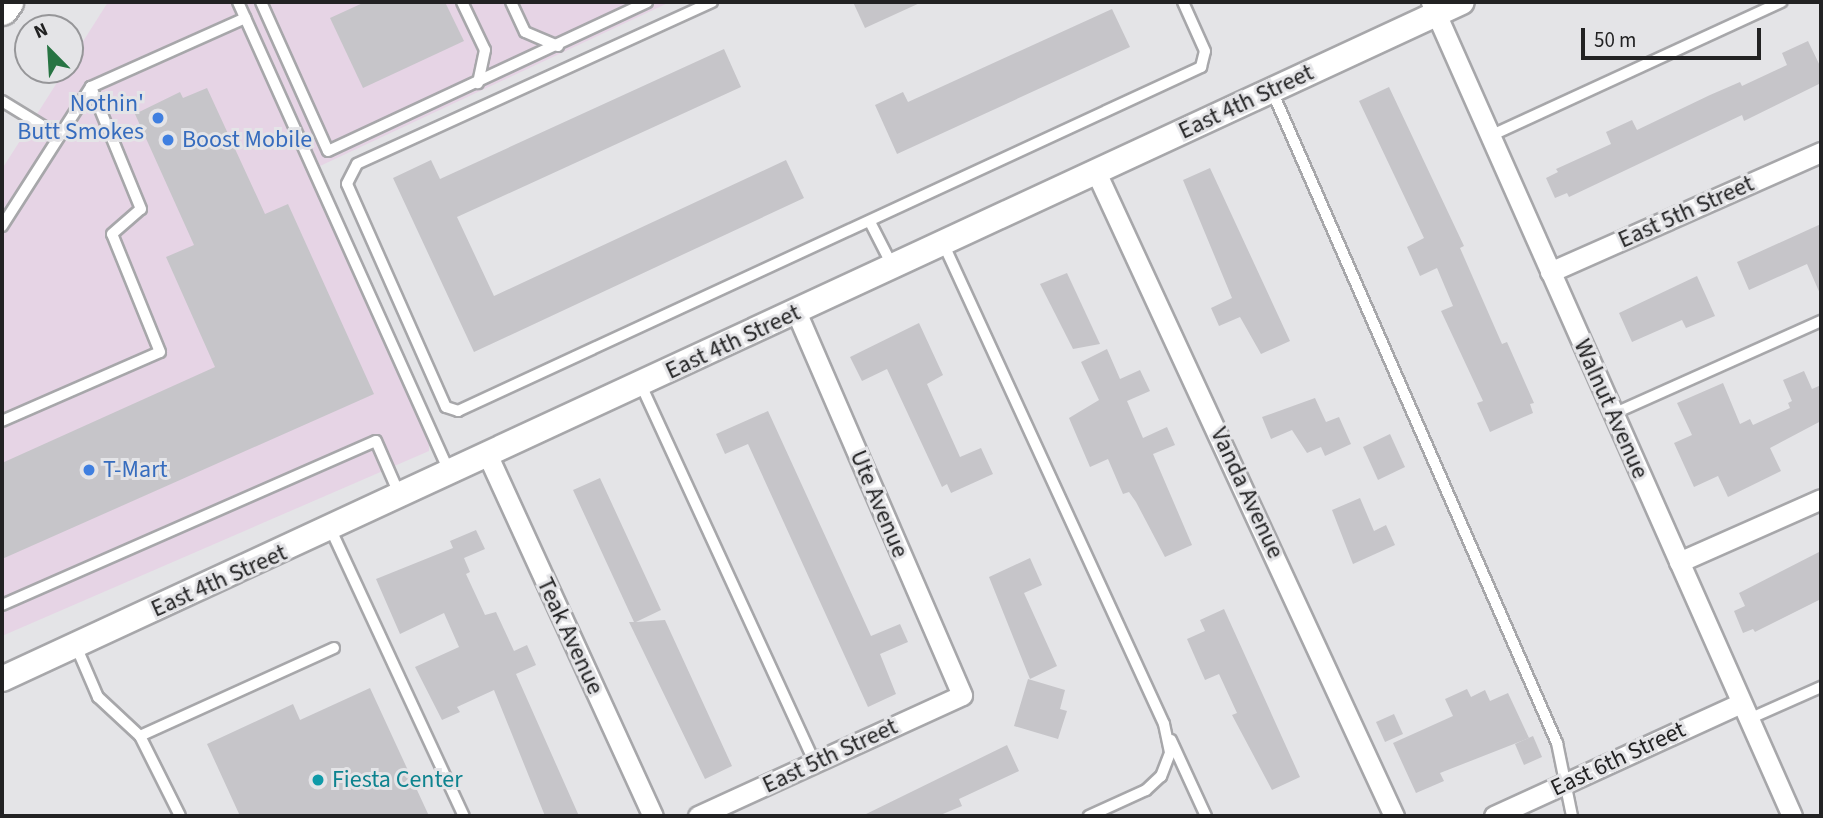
<!DOCTYPE html>
<html>
<head>
<meta charset="utf-8">
<style>
	body { margin:0 }
	#map { position:relative; width:1823px; height:818px; overflow:hidden; background:#e4e4e7; font-family:"Source Sans 3",sans-serif }
	div>[style] { position:absolute }
	.commercial>* { inset:0; background:#e6d4e5 }
	.building>* { inset:0; background:#c6c5c9 }
	.roads { filter:drop-shadow(2px 0 #a7a7aa) drop-shadow(-2px 0 #a7a7aa) drop-shadow(0 2px #a7a7aa) drop-shadow(0 -2px #a7a7aa) }
	.service>* { height:10px; margin:-5px; padding:0 5px; transform-origin:5px; border-radius:5px; background:#fff }
	.minor>* { height:19px; margin:-9.5px; padding:0 9.5px; transform-origin:9.5px; border-radius:9.5px; background:#fff }
	.tertiary>* { height:24px; margin:-12px; padding:0 12px; transform-origin:12px; border-radius:12px; background:#fff }
	.trunk>* { height:32px; margin:-16px; padding:0 16px; transform-origin:16px; border-radius:16px; background:#fff }
	.dots>* { width:19px; height:19px; translate:-50% -50%; box-sizing:border-box; border:4px solid #e4e4e7; border-radius:50% }
	span { translate:-50% -50%; white-space:nowrap; text-align:center; line-height:1.15; -webkit-text-stroke:6px #e4e4e7; paint-order:stroke }
	.street-label { font-size:24px; color:#222223 }
	.shop-label { font-size:24px; color:#366cbe }
	.right { translate:-100% -50%; text-align:right }
	.left { translate:0 -50%; text-align:left }
	.culture-label { font-size:24px; color:#0d838f }
	.frame { position:absolute; inset:0; border:4px solid #222223; pointer-events:none }
	.north { position:absolute; left:14px; top:14px; width:70px; height:70px; box-sizing:border-box; background:#e4e4e7; border:2px solid #969699; border-radius:50%; rotate:336deg; font-size:19px; font-weight:700; line-height:28px; text-align:center; color:#222223 }
	.north::after { content:''; display:block; margin:auto; width:24px; height:32px; background:#277443; clip-path:polygon(50% 0,100% 100%,50% 72%,0 100%) }
	.scale { position:absolute; left:1581px; top:28px; width:180px; height:32px; box-sizing:border-box; border:4px solid #222223; border-top:0; padding-left:9px; font-size:21px; line-height:24px; white-space:nowrap; color:#222223; -webkit-text-stroke:5px #e4e4e7; paint-order:stroke }
</style>
</head>
<body>
<div id="map">
	<div class="commercial">
		<div style="clip-path:polygon(108px 2px,231px 2px,429px 441px,429px 451px,2px 636px,2px 169px,65px 70px,70px 70px,70px 62px)"></div>
		<div style="clip-path:polygon(245px 2px,670px 2px,320px 166px)"></div>
	</div>
	<div class="building">
		<div style="clip-path:polygon(365px 2px,445px 2px,464px 41px,363px 88px,330px 18px)"></div>
		<div style="clip-path:polygon(853px 2px,922px 2px,865px 28px)"></div>
		<div style="clip-path:polygon(1112px 9px,1130px 47px,897px 154px,875px 105px,903px 92px,908px 102px)"></div>
		<div style="clip-path:polygon(1808px 41px,1821px 68px,1821px 83px,1744px 121px,1742px 115px,1569px 197px,1567px 193px,1555px 198px,1546px 178px,1558px 172px,1556px 169px,1611px 144px,1606px 132px,1632px 120px,1637px 130px,1710px 95px,1740px 82px,1742px 86px,1787px 65px,1782px 53px)"></div>
		<div style="clip-path:polygon(724px 49px,741px 87px,457px 217px,494px 296px,786px 160px,804px 198px,474px 352px,393px 178px,431px 160px,440px 179px)"></div>
		<div style="clip-path:polygon(1389px 87px,1464px 246px,1460px 248px,1502px 344px,1507px 342px,1534px 403px,1530px 404px,1533px 413px,1490px 432px,1477px 403px,1483px 401px,1441px 311px,1453px 306px,1437px 268px,1420px 276px,1407px 247px,1424px 238px,1359px 101px)"></div>
		<div style="clip-path:polygon(207px 88px,265px 214px,288px 204px,374px 394px,2px 559px,2px 463px,215px 367px,166px 257px,194px 245px,135px 114px,180px 92px,183px 98px)"></div>
		<div style="clip-path:polygon(1210px 168px,1290px 341px,1261px 354px,1240px 317px,1219px 326px,1211px 308px,1232px 298px,1183px 180px)"></div>
		<div style="clip-path:polygon(1821px 224px,1821px 296px,1807px 264px,1749px 290px,1737px 262px)"></div>
		<div style="clip-path:polygon(1067px 273px,1100px 344px,1073px 349px,1040px 284px)"></div>
		<div style="clip-path:polygon(1697px 276px,1715px 316px,1686px 328px,1682px 320px,1632px 342px,1619px 313px)"></div>
		<div style="clip-path:polygon(919px 323px,943px 375px,927px 384px,960px 457px,981px 448px,993px 474px,951px 493px,947px 484px,942px 487px,887px 369px,862px 381px,850px 357px)"></div>
		<div style="clip-path:polygon(1107px 349px,1120px 379px,1140px 370px,1150px 391px,1127px 401px,1143px 438px,1167px 427px,1175px 445px,1153px 454px,1192px 545px,1165px 557px,1136px 502px,1129px 492px,1123px 494px,1108px 459px,1090px 467px,1069px 418px,1099px 400px,1081px 362px)"></div>
		<div style="clip-path:polygon(1804px 371px,1812px 389px,1821px 385px,1821px 421px,1770px 448px,1781px 471px,1728px 497px,1718px 476px,1694px 487px,1674px 443px,1692px 435px,1677px 403px,1723px 383px,1740px 424px,1750px 419px,1753px 425px,1790px 408px,1788px 403px,1792px 401px,1783px 380px)"></div>
		<div style="clip-path:polygon(1315px 398px,1326px 422px,1339px 417px,1351px 444px,1325px 456px,1321px 447px,1307px 453px,1292px 430px,1271px 439px,1262px 417px)"></div>
		<div style="clip-path:polygon(768px 411px,871px 636px,900px 624px,908px 642px,880px 654px,896px 694px,868px 707px,748px 444px,725px 454px,716px 434px)"></div>
		<div style="clip-path:polygon(1390px 434px,1405px 467px,1378px 480px,1363px 447px)"></div>
		<div style="clip-path:polygon(600px 478px,661px 610px,636px 622px,665px 620px,732px 766px,705px 779px,629px 622px,634px 622px,573px 490px)"></div>
		<div style="clip-path:polygon(1360px 498px,1374px 531px,1386px 525px,1395px 545px,1353px 564px,1332px 510px)"></div>
		<div style="clip-path:polygon(476px 530px,485px 549px,464px 558px,470px 572px,466px 574px,485px 615px,496px 612px,514px 651px,527px 645px,536px 665px,516px 674px,579px 816px,545px 816px,494px 690px,457px 707px,460px 712px,442px 720px,415px 667px,459px 647px,444px 613px,400px 634px,376px 579px,453px 548px,450px 541px)"></div>
		<div style="clip-path:polygon(1821px 551px,1821px 599px,1755px 632px,1753px 629px,1743px 633px,1734px 611px,1745px 606px,1739px 593px)"></div>
		<div style="clip-path:polygon(1030px 558px,1042px 585px,1024px 593px,1057px 666px,1030px 679px,989px 577px)"></div>
		<div style="clip-path:polygon(1224px 609px,1300px 777px,1272px 790px,1232px 715px,1237px 713px,1219px 674px,1205px 680px,1187px 639px,1205px 631px,1200px 620px)"></div>
		<div style="clip-path:polygon(1028px 679px,1065px 690px,1060px 709px,1067px 711px,1058px 739px,1014px 726px)"></div>
		<div style="clip-path:polygon(370px 688px,429px 816px,240px 816px,207px 744px,293px 704px,300px 720px)"></div>
		<div style="clip-path:polygon(1467px 689px,1471px 697px,1485px 690px,1490px 701px,1508px 693px,1529px 738px,1440px 773px,1444px 781px,1416px 793px,1393px 743px,1453px 716px,1445px 699px)"></div>
		<div style="clip-path:polygon(1394px 714px,1403px 734px,1385px 742px,1376px 722px)"></div>
		<div style="clip-path:polygon(1533px 736px,1542px 757px,1524px 765px,1515px 744px)"></div>
		<div style="clip-path:polygon(1007px 745px,1019px 771px,959px 799px,962px 806px,938px 816px,862px 816px)"></div>
	</div>
	<div class="roads">
		<div class="service">
			<div style="left:238px;top:2px;width:514px;rotate:65.78deg"></div>
			<div style="left:261px;top:2px;width:163px;rotate:65.8deg"></div>
			<div style="left:328px;top:151px;width:352px;rotate:-25deg"></div>
			<div style="left:462px;top:2px;width:53px;rotate:64.4deg"></div>
			<div style="left:485px;top:50px;width:34px;rotate:102deg"></div>
			<div style="left:511px;top:2px;width:33px;rotate:65deg"></div>
			<div style="left:525px;top:32px;width:36px;rotate:23deg"></div>
			<div style="left:712px;top:2px;width:390px;rotate:155.5deg"></div>
			<div style="left:357px;top:164px;width:22px;rotate:117deg"></div>
			<div style="left:347px;top:184px;width:244px;rotate:66.1deg"></div>
			<div style="left:446px;top:407px;width:13px;rotate:18deg"></div>
			<div style="left:458px;top:411px;width:819px;rotate:-24.84deg"></div>
			<div style="left:1201px;top:67px;width:16px;rotate:-76deg"></div>
			<div style="left:1205px;top:51px;width:54px;rotate:-114.2deg"></div>
			<div style="left:1272px;top:91px;width:712px;rotate:66.39deg"></div>
			<div style="left:1557px;top:743px;width:75px;rotate:78.4deg"></div>
			<div style="left:2px;top:101px;width:67px;rotate:31.6deg"></div>
			<div style="left:1490px;top:136px;width:321px;rotate:-24.7deg"></div>
			<div style="left:870px;top:222px;width:48px;rotate:62.9deg"></div>
			<div style="left:2px;top:226px;width:165px;rotate:-57.4deg"></div>
			<div style="left:91px;top:87px;width:169px;rotate:-24.1deg"></div>
			<div style="left:943px;top:243px;width:529px;rotate:65.32deg"></div>
			<div style="left:1164px;top:724px;width:30px;rotate:78deg"></div>
			<div style="left:1170px;top:753px;width:25px;rotate:111deg"></div>
			<div style="left:1161px;top:776px;width:21px;rotate:137deg"></div>
			<div style="left:1146px;top:790px;width:63px;rotate:155.5deg"></div>
			<div style="left:641px;top:385px;width:416px;rotate:65.3deg"></div>
			<div style="left:1613px;top:414px;width:228px;rotate:-24.1deg"></div>
			<div style="left:2px;top:421px;width:172px;rotate:-23.6deg"></div>
			<div style="left:160px;top:352px;width:127px;rotate:-112.1deg"></div>
			<div style="left:112px;top:234px;width:38px;rotate:-41deg"></div>
			<div style="left:141px;top:209px;width:132px;rotate:-112.3deg"></div>
			<div style="left:331px;top:530px;width:315px;rotate:65.1deg"></div>
			<div style="left:2px;top:605px;width:408px;rotate:-23.7deg"></div>
			<div style="left:376px;top:441px;width:60px;rotate:66.4deg"></div>
			<div style="left:76px;top:646px;width:56px;rotate:66.7deg"></div>
			<div style="left:98px;top:697px;width:57px;rotate:42.9deg"></div>
			<div style="left:140px;top:736px;width:89px;rotate:63.4deg"></div>
			<div style="left:1749px;top:719px;width:79px;rotate:-24deg"></div>
			<div style="left:140px;top:736px;width:213px;rotate:-24.4deg"></div>
			<div style="left:1171px;top:740px;width:84px;rotate:65.3deg"></div>
		</div>
		<div class="minor">
			<div style="left:1431px;top:2px;width:890px;rotate:66.08deg"></div>
			<div style="left:1096px;top:172px;width:710px;rotate:65.17deg"></div>
			<div style="left:1550px;top:272px;width:296px;rotate:-23.9deg"></div>
			<div style="left:488px;top:456px;width:396px;rotate:65.4deg"></div>
			<div style="left:1679px;top:562px;width:155px;rotate:-23.9deg"></div>
			<div style="left:698px;top:816px;width:290px;rotate:-24.6deg"></div>
			<div style="left:962px;top:695px;width:417px;rotate:-113.4deg"></div>
			<div style="left:1494px;top:816px;width:272px;rotate:-24.6deg"></div>
		</div>
		<div class="tertiary">
			<div style="left:2px;top:679px;width:1609px;rotate:-24.88deg"></div>
		</div>
		<div class="trunk">
			<div style="left:2px;top:9px;width:9px;rotate:-54deg"></div>
		</div>
	</div>
	<div class="dots">
		<div style="left:158px;top:118px;background:#3f7fe0"></div>
		<div style="left:168px;top:140px;background:#3f7fe0"></div>
		<div style="left:89px;top:470px;background:#3f7fe0"></div>
		<div style="left:318px;top:780px;background:#0f9aa8"></div>
	</div>
	<div class="street-label">
		<span style="left:1246px;top:102px;rotate:-25deg">East 4th Street</span>
		<span style="left:1686px;top:212px;rotate:-24deg">East 5th Street</span>
		<span style="left:733px;top:342px;rotate:-25deg">East 4th Street</span>
		<span style="left:1611px;top:409px;rotate:66deg">Walnut Avenue</span>
		<span style="left:1247px;top:493px;rotate:65deg">Vanda Avenue</span>
		<span style="left:879px;top:504px;rotate:67deg">Ute Avenue</span>
		<span style="left:219px;top:581px;rotate:-24deg">East 4th Street</span>
		<span style="left:570px;top:636px;rotate:65deg">Teak Avenue</span>
		<span style="left:830px;top:756px;rotate:-25deg">East 5th Street</span>
		<span style="left:1618px;top:759px;rotate:-25deg">East 6th Street</span>
	</div>
	<div class="shop-label">
		<span class="right" style="left:144px;top:118px">Nothin'<br>Butt Smokes</span>
		<span class="left" style="left:182px;top:140px">Boost Mobile</span>
		<span class="left" style="left:103px;top:470px">T-Mart</span>
	</div>
	<div class="culture-label">
		<span class="left" style="left:332px;top:780px">Fiesta Center</span>
	</div>
	<div class="frame"></div>
	<div class="north">N</div>
	<div class="scale">50 m</div>
</div>
</body>
</html>
